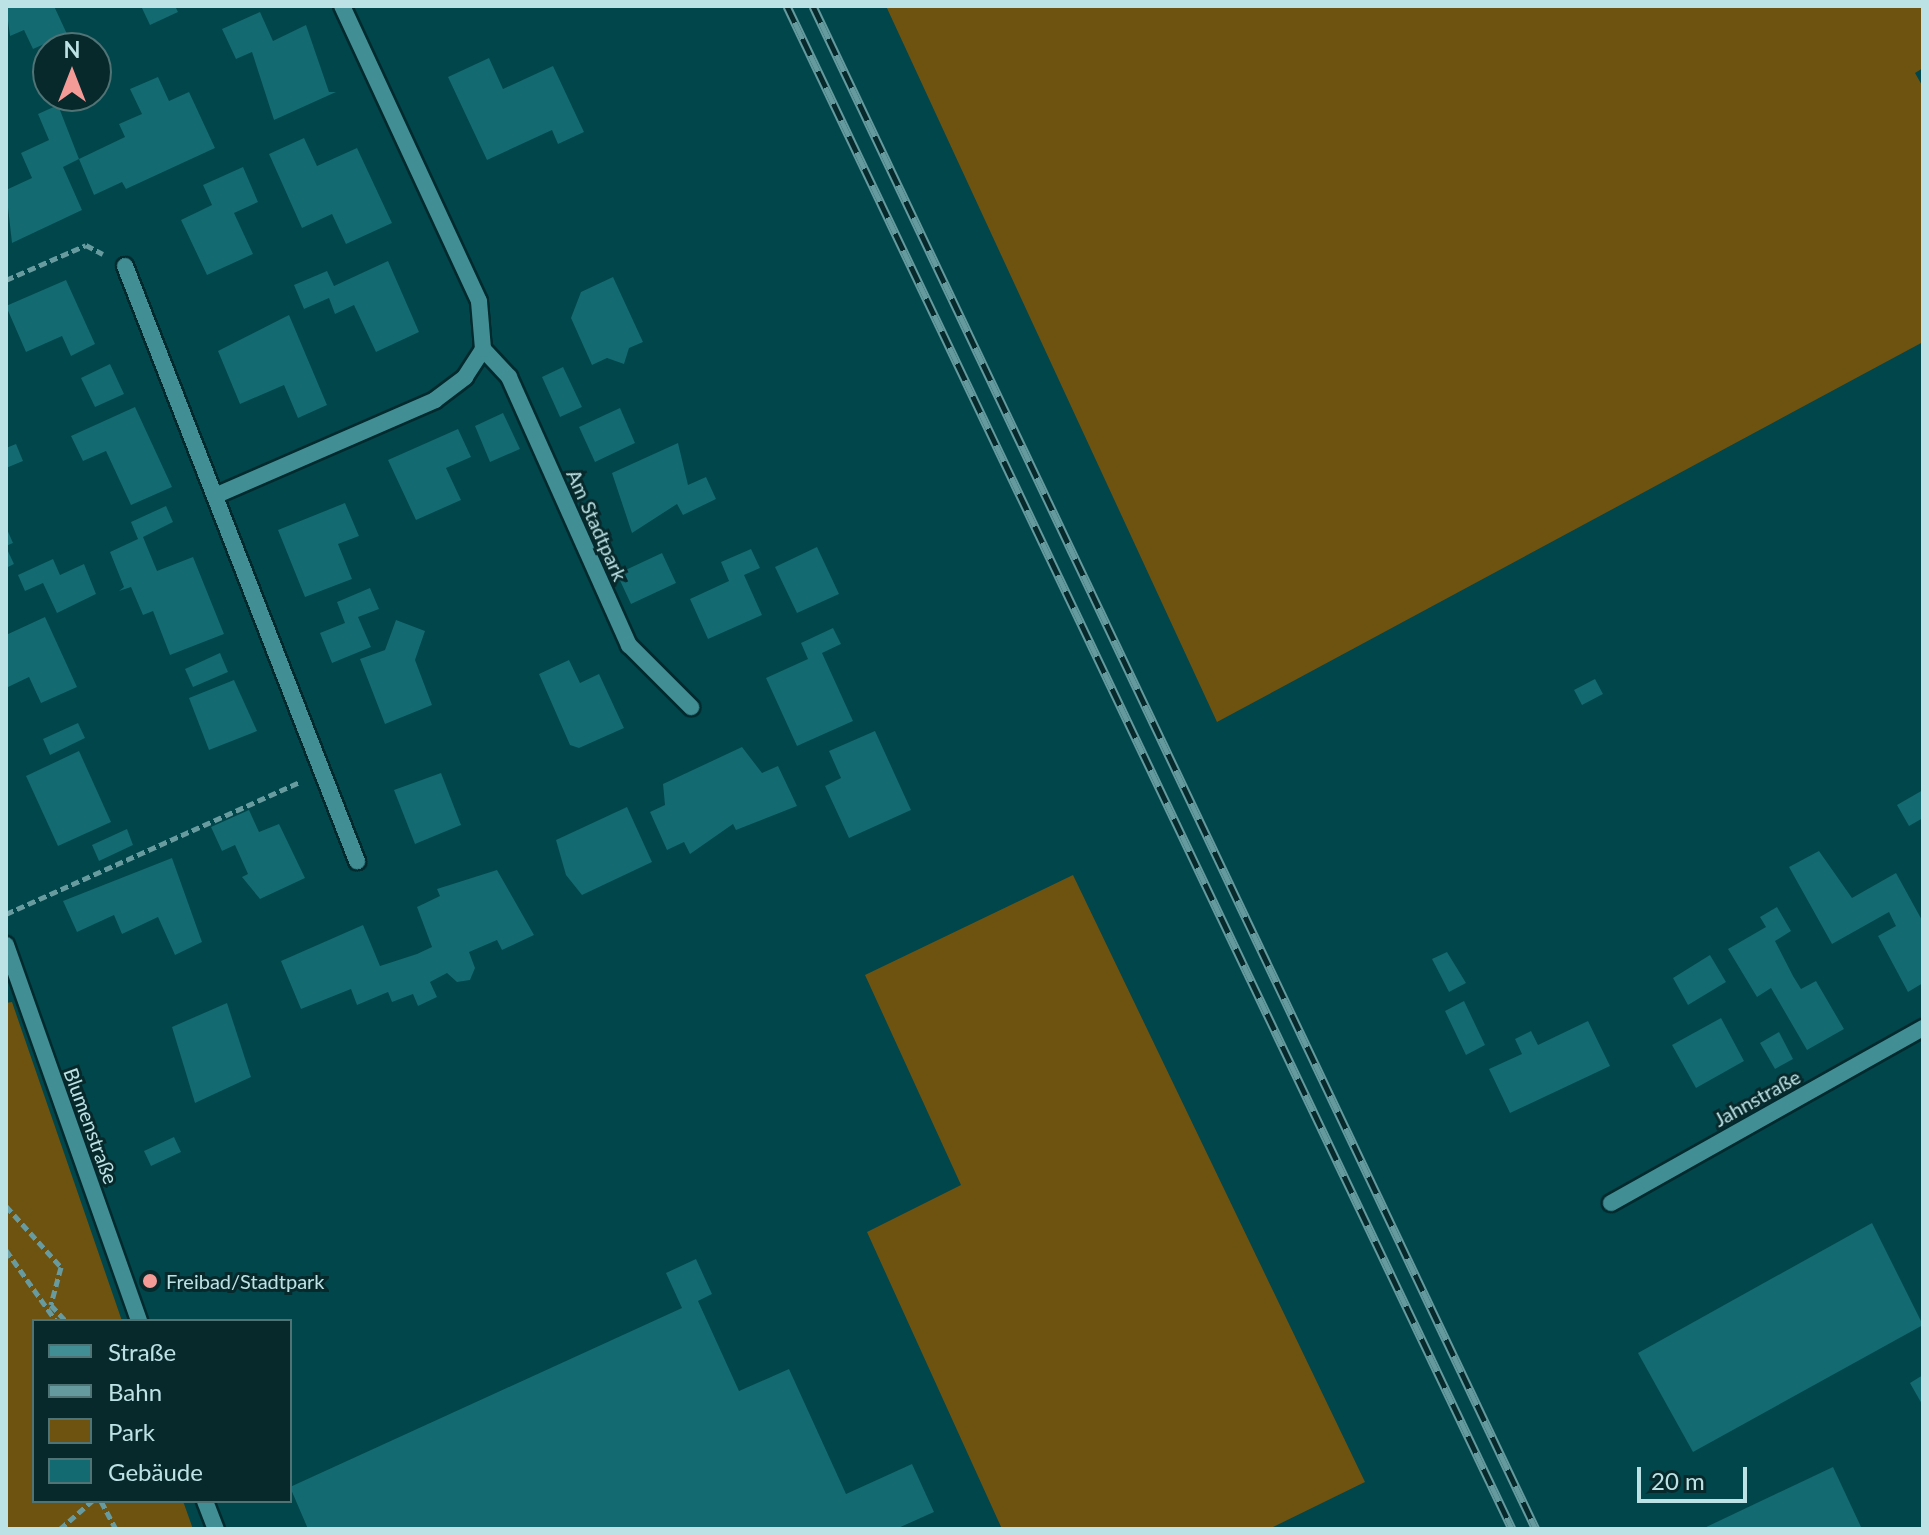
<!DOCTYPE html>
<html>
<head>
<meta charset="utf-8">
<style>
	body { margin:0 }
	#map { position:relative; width:1929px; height:1535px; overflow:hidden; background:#00464b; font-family:Lato,sans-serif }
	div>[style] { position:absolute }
	.green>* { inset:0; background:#6e5210 }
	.building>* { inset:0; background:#136a71 }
	.path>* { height:5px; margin-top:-2.5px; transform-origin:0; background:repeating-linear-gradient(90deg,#679b9f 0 8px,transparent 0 12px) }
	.roads { filter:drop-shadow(2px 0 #002a2e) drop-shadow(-2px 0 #002a2e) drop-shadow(0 2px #002a2e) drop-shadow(0 -2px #002a2e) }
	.street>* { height:16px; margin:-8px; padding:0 8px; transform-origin:8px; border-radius:8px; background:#418f95 }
	.rail>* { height:9px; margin-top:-4.5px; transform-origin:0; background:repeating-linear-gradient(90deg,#07292c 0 18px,#659a9e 0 36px); box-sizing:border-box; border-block:2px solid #659a9e }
	.dots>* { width:22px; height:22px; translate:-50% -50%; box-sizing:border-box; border:4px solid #07292c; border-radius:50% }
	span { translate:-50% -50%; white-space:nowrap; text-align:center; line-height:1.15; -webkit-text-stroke:6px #07292c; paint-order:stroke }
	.street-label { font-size:20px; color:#bde2e5 }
	.poi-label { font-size:20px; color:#bde2e5 }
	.left { translate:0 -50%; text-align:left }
	.frame { position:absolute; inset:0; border:8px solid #bde2e5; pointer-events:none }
	.legend { position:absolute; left:32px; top:1319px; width:260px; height:184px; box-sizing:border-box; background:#07292c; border:2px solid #507376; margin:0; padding:10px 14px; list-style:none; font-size:24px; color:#bde2e5 }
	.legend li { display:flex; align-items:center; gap:16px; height:40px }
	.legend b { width:40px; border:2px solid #507376 }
	.north { position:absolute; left:32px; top:32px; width:80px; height:80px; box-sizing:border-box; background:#07292c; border:2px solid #507376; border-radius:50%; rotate:0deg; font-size:22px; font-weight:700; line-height:32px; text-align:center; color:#bde2e5 }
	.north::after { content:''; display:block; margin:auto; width:28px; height:36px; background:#f59b97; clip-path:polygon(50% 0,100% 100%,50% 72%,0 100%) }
	.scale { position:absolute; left:1637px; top:1467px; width:110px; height:36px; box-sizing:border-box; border:4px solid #bde2e5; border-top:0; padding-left:10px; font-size:24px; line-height:28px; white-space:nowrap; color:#bde2e5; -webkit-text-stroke:6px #07292c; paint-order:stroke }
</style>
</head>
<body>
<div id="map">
	<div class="green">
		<div style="clip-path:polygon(886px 6px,1923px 6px,1923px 68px,1915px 73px,1923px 87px,1923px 342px,1217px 722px)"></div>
		<div style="clip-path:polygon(1073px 875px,1365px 1482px,1269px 1529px,1002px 1529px,867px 1232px,961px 1185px,865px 975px)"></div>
		<div style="clip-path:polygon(12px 1002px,122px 1321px,34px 1321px,34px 1501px,183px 1501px,193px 1529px,6px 1529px,6px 1003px)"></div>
	</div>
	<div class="building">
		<div style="clip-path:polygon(6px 6px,54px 6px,67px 34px,33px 49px,24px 30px,10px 36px)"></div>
		<div style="clip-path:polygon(141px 6px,175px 6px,178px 12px,150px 25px)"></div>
		<div style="clip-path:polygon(260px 12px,273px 41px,306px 25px,329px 92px,336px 92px,274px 120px,252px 52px,236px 59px,222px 29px)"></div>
		<div style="clip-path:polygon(489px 58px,503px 89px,553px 66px,584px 132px,558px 144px,552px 130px,487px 160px,448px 77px)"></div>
		<div style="clip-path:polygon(158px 77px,169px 101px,189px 92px,215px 148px,126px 189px,122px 182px,94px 195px,79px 159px,125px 137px,119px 124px,142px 114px,130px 89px)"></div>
		<div style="clip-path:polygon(58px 105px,79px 159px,63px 167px,82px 210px,12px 243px,6px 190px,32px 178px,21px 153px,49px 140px,38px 114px)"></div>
		<div style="clip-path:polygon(304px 138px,317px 166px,357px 148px,392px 223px,346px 244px,332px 214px,302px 228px,269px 154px)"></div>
		<div style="clip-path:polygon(243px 167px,258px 202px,234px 213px,253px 254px,207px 275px,181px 220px,212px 205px,203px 185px)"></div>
		<div style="clip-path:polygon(388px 261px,419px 332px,376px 352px,354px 305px,335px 314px,329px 298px,304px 309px,294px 285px,327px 271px,334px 286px)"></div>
		<div style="clip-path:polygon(613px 277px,643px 342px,629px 348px,624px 364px,607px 358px,592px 365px,571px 318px,581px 292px)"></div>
		<div style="clip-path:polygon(66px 280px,95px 344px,71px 356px,62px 336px,26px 352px,6px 306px)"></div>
		<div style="clip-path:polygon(289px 315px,327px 405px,298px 418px,284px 385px,240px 404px,218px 351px)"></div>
		<div style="clip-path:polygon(110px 364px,124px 394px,95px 407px,81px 378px)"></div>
		<div style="clip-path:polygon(563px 367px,582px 407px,560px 417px,542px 377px)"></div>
		<div style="clip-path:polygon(135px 407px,172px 487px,131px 505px,106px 451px,83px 461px,71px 436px)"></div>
		<div style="clip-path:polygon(620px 408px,635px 443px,595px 462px,579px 427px)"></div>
		<div style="clip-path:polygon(503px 413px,520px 449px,490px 462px,475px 426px)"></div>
		<div style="clip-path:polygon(458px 429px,471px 457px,446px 468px,461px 500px,416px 520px,388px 460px)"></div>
		<div style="clip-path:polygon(678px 443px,688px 485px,706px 477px,716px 499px,683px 515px,677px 504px,632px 533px,612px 473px)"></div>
		<div style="clip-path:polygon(16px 444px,23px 461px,6px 468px,6px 448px)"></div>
		<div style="clip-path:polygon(345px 503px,359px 536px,338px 544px,352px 579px,305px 597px,278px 530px)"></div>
		<div style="clip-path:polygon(166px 506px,173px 522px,143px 537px,157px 571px,193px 557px,224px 634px,170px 655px,153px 611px,143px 615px,131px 587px,119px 591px,124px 587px,110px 552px,138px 539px,131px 522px)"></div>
		<div style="clip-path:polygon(6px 527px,13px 543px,6px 546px)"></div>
		<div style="clip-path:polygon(6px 547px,14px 564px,6px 568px)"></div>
		<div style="clip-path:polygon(817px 547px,839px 594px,797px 613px,775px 567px)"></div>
		<div style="clip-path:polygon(751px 549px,760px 568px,744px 575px,762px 615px,708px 639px,690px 599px,729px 581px,721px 562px)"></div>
		<div style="clip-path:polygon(662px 553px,676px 583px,631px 604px,617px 574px)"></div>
		<div style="clip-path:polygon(53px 559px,60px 575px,84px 564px,96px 594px,57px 613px,43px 583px,25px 591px,18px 575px)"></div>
		<div style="clip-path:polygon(370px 588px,379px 609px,358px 617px,371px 647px,332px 663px,320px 633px,345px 623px,337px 602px)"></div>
		<div style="clip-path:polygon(45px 617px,77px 687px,41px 703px,29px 677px,6px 688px,6px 635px)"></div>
		<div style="clip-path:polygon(396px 620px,425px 631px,415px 660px,432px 705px,385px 724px,360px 659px,385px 650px)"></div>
		<div style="clip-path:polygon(833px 628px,841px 644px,822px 653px,853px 721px,797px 746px,766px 678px,808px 659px,801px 643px)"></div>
		<div style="clip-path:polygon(220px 653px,228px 672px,193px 687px,185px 669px)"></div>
		<div style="clip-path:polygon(569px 660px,580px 683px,599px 674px,624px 728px,579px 748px,570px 745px,539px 674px)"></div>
		<div style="clip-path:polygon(1595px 679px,1603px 694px,1582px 705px,1574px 690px)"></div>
		<div style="clip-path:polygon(234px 680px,257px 731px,209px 750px,189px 698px)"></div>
		<div style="clip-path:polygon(78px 723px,85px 738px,50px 755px,43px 739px)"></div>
		<div style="clip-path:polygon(875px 731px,911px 810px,849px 838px,825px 786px,841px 778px,829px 751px)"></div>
		<div style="clip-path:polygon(742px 747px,762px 773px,778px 766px,797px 806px,736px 830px,733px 824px,690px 854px,684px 842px,667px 850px,650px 812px,665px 805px,663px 784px)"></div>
		<div style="clip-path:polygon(79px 751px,111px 822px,58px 846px,26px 776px)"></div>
		<div style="clip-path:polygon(441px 773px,461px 825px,415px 844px,394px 790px)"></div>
		<div style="clip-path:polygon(1923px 790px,1923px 818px,1909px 826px,1897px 805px)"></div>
		<div style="clip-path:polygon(627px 807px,652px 862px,582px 895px,566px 875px,556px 840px)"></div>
		<div style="clip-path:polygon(249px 810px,259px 832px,279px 824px,305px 878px,260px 899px,242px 877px,248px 874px,235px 845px,222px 851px,211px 827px)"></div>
		<div style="clip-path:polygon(127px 829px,133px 845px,99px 861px,92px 845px)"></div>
		<div style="clip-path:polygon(1819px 851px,1852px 898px,1896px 873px,1923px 922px,1923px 983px,1908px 992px,1878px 936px,1896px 926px,1889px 912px,1832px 944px,1789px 867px)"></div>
		<div style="clip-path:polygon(172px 858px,202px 942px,175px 955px,158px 917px,122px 934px,114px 915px,77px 932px,63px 901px)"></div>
		<div style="clip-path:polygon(497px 870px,534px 935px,502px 950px,497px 940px,469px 952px,475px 968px,470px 980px,457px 982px,447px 973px,430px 982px,437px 997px,418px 1006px,413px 994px,392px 1002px,388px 992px,357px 1005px,351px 989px,301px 1009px,281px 961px,363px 925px,380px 966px,417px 954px,432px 947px,417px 907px,440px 896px,437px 889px)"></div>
		<div style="clip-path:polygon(1777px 907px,1791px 931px,1775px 941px,1793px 976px,1801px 989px,1816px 981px,1844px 1029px,1807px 1050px,1771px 988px,1757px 997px,1728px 949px,1766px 927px,1760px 917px)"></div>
		<div style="clip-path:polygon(1447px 952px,1466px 983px,1449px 992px,1432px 959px)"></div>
		<div style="clip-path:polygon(1710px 955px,1726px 982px,1688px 1005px,1673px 978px)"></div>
		<div style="clip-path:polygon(1464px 1001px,1485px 1045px,1466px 1055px,1445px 1011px)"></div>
		<div style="clip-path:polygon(227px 1003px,251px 1077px,195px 1103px,172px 1027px)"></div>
		<div style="clip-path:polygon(1721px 1018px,1744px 1061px,1696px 1088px,1672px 1045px)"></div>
		<div style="clip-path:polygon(1588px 1021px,1610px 1066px,1510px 1113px,1489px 1069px,1522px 1054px,1515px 1039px,1531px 1031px,1538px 1045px)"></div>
		<div style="clip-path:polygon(1779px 1032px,1793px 1059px,1775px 1069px,1760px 1043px)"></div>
		<div style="clip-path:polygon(174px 1137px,181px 1152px,151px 1166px,144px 1151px)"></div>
		<div style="clip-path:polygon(1872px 1223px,1923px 1325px,1693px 1452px,1638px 1353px)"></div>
		<div style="clip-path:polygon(696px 1259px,712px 1294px,698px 1301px,739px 1391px,789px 1369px,846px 1494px,912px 1464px,934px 1512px,896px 1529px,308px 1529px,290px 1487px,682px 1308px,666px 1273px)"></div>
		<div style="clip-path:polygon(1923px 1375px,1923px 1406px,1910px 1383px)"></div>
		<div style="clip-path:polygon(1833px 1467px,1862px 1529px,1702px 1529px)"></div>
	</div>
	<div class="path">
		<div style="left:6px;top:280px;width:87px;rotate:-23.6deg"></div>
		<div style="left:86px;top:245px;width:19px;rotate:28deg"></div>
		<div style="left:6px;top:914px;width:322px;rotate:-24.2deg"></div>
		<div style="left:6px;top:1206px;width:82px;rotate:48deg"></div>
		<div style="left:61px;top:1267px;width:39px;rotate:105deg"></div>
		<div style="left:51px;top:1305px;width:22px;rotate:47deg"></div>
		<div style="left:6px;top:1250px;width:87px;rotate:54.8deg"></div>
		<div style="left:101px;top:1501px;width:32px;rotate:62deg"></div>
		<div style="left:60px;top:1529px;width:43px;rotate:-41.2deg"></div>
	</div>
	<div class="roads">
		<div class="street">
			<div style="left:125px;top:266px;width:639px;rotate:68.7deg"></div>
			<div style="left:483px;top:349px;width:38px;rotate:47deg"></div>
			<div style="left:509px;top:377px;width:294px;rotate:65.9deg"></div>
			<div style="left:629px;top:645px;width:88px;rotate:45deg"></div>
			<div style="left:217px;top:495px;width:238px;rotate:-23.5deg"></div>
			<div style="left:435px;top:400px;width:38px;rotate:-37deg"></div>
			<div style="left:465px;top:377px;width:33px;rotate:-57deg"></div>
			<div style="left:483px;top:349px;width:48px;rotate:-94.8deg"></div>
			<div style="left:479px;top:301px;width:325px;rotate:-114.9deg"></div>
			<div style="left:6px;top:945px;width:399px;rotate:70.5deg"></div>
			<div style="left:1611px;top:1203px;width:358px;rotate:-29.3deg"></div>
			<div style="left:205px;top:1501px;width:30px;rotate:69deg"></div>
		</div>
	</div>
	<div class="rail">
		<div style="left:787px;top:6px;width:1687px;rotate:64.54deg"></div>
		<div style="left:813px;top:6px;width:1686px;rotate:64.61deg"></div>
	</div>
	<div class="dots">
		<div style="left:150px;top:1281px;background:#f59b97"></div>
	</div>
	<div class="street-label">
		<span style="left:597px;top:525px;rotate:66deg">Am Stadtpark</span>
		<span style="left:1757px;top:1098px;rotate:-29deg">Jahnstraße</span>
		<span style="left:91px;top:1126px;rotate:70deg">Blumenstraße</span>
	</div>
	<div class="poi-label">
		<span class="left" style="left:166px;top:1281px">Freibad/Stadtpark</span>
	</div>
	<div class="frame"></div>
	<ul class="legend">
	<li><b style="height:10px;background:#418f95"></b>Straße</li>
	<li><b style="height:10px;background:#659a9e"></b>Bahn</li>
	<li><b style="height:22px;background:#6e5210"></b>Park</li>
	<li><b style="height:22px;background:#136a71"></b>Gebäude</li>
	</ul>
	<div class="north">N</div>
	<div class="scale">20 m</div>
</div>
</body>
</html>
